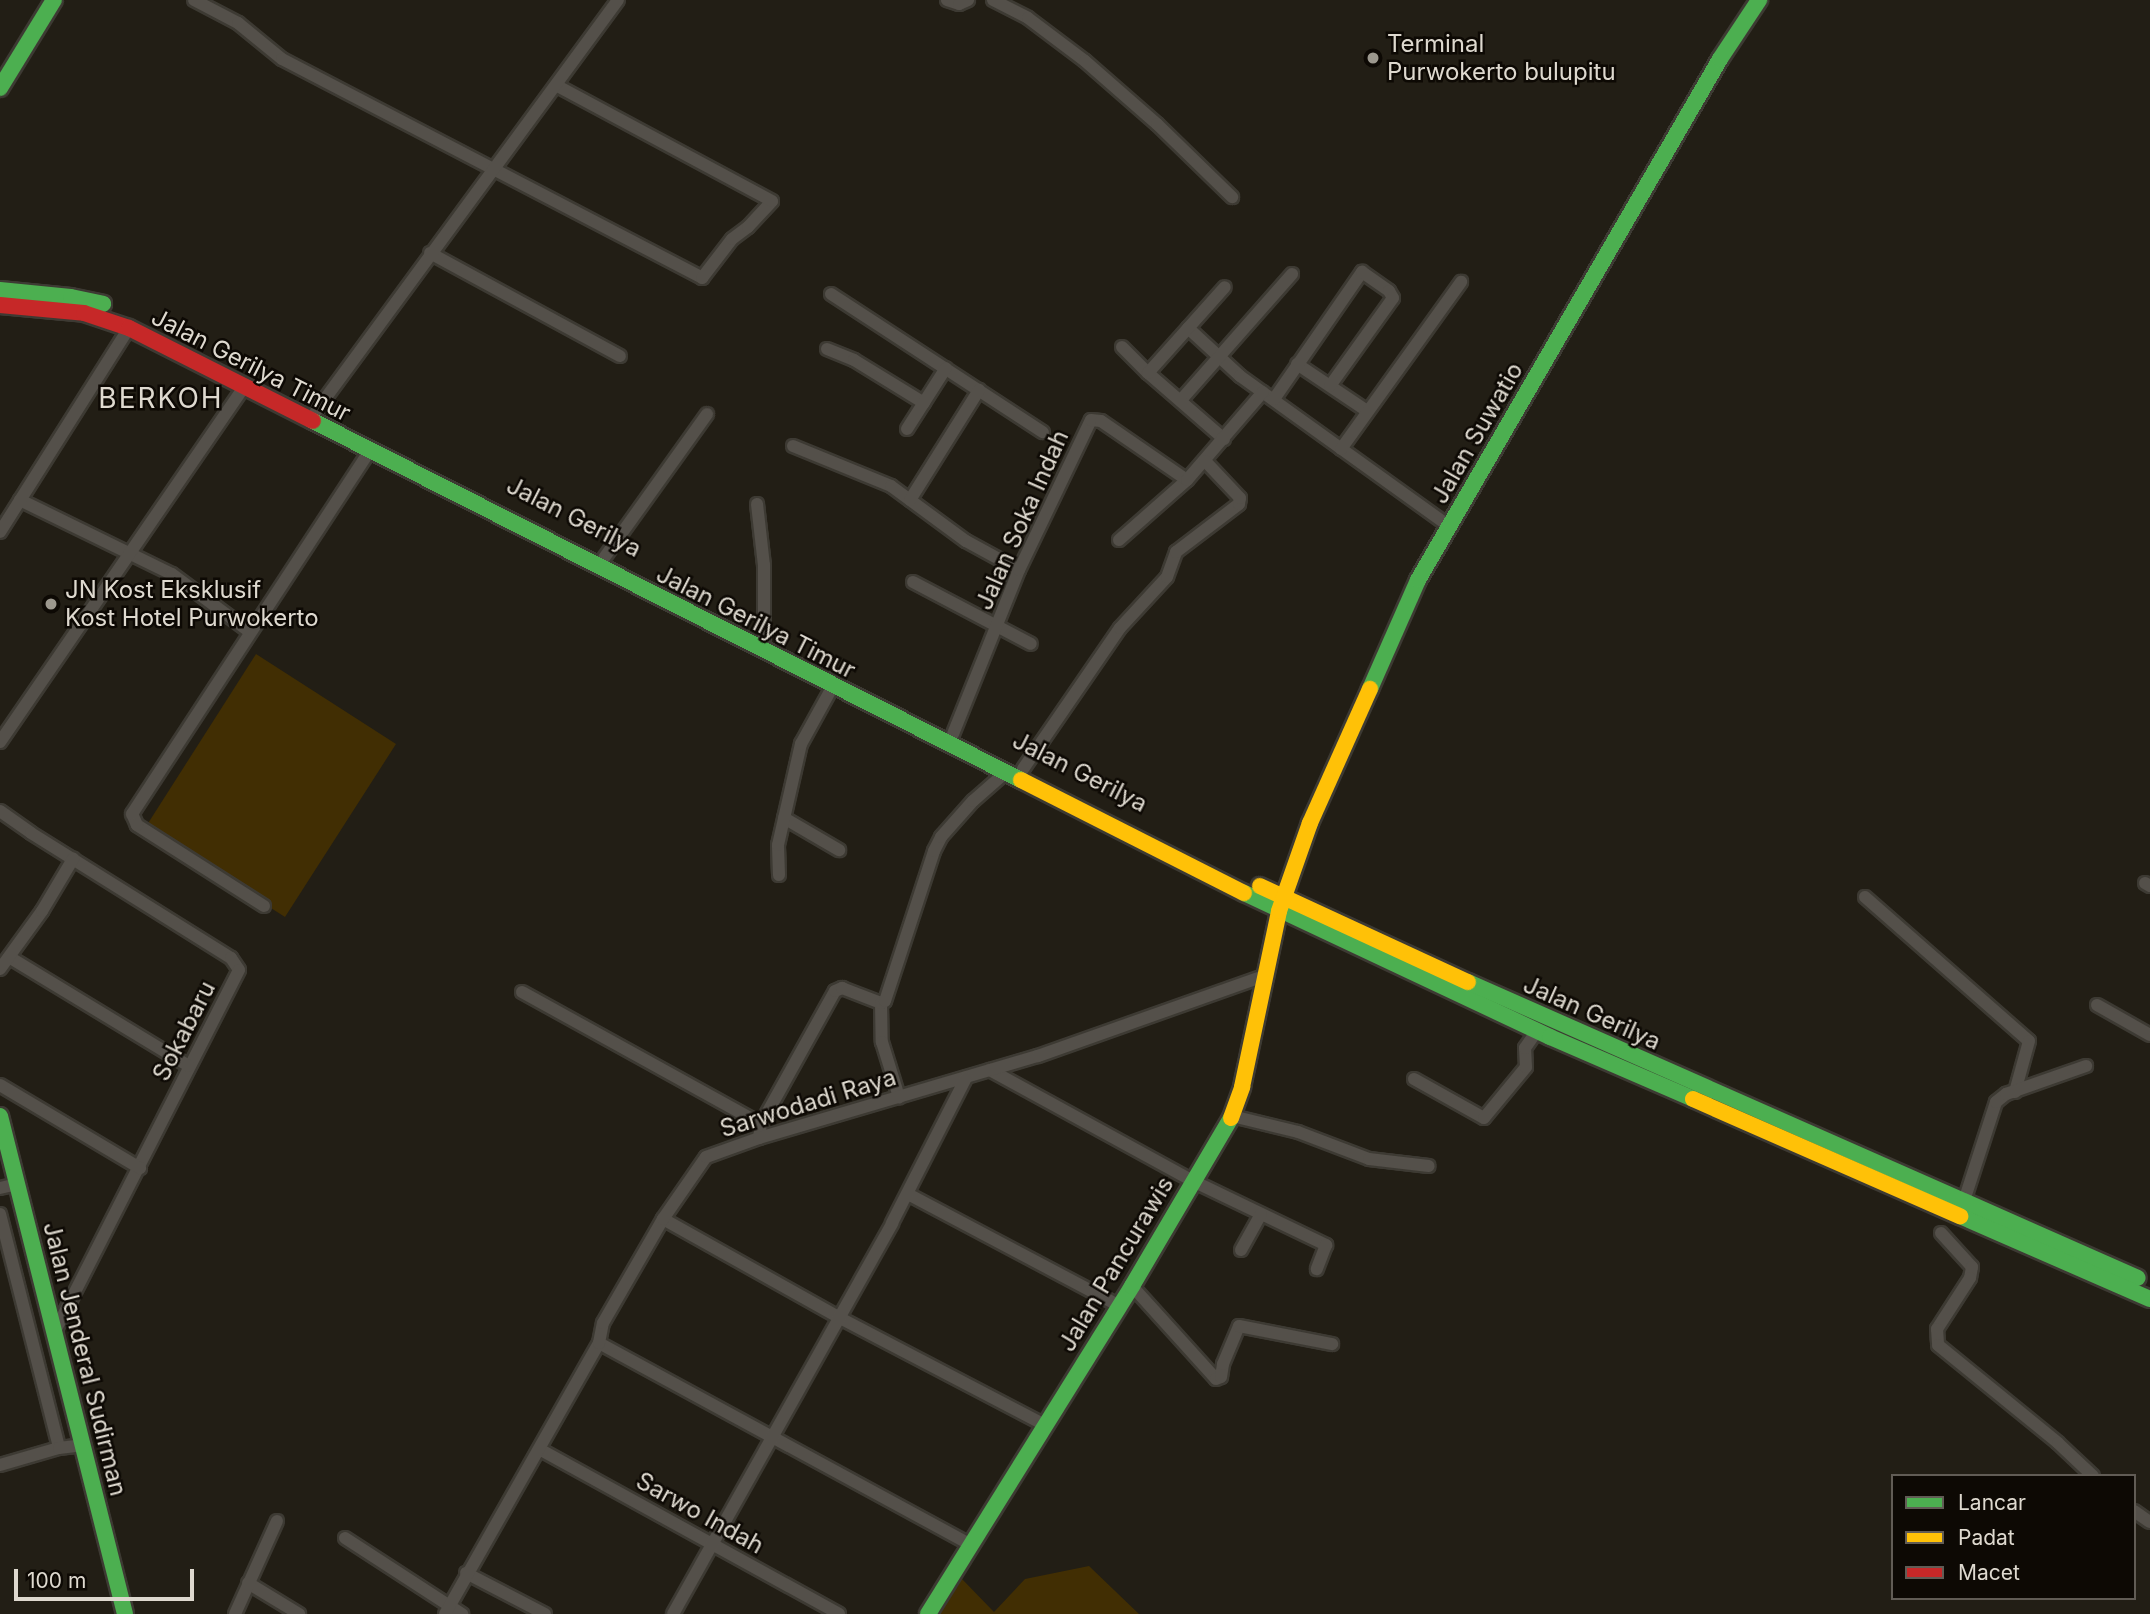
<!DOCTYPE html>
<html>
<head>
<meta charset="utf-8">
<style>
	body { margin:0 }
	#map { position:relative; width:2150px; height:1614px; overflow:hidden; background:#221e15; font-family:Inter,sans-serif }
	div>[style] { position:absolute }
	.green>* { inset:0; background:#412e03 }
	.roads { filter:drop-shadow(2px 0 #3d3a33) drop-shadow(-2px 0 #3d3a33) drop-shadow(0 2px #3d3a33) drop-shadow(0 -2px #3d3a33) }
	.street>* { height:12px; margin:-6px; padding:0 6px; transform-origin:6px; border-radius:6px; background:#54504a }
	.fast>* { height:16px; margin:-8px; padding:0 8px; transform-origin:8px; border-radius:8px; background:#4caf50 }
	.slow>* { height:16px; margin:-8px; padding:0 8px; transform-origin:8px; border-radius:8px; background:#ffc107 }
	.jam>* { height:16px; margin:-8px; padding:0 8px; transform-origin:8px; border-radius:8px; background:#c62828 }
	.dots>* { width:19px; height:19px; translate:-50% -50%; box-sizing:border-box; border:4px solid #0d0904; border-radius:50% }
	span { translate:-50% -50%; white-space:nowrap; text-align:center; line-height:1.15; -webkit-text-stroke:5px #0d0904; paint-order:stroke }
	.poi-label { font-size:24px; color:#ded9cf }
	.left { translate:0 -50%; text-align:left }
	.street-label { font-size:24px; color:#ded9cf }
	.quarter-label { font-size:28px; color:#ded9cf; letter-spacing:2px }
	.legend { position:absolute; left:1891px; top:1474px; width:245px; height:126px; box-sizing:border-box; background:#0d0904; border:2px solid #615c55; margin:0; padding:9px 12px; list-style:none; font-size:21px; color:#ded9cf }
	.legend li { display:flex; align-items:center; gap:14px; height:35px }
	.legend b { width:35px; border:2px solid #615c55 }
	.scale { position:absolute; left:14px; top:1569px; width:180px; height:32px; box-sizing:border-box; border:4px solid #ded9cf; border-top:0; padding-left:9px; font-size:21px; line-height:24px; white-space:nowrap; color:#ded9cf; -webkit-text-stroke:5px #0d0904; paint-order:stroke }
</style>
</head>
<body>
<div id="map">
	<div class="green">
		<div style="clip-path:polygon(256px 654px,396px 744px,285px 917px,145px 828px)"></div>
		<div style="clip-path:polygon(1089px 1566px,1139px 1614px,940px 1614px,962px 1579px,994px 1612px,1025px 1579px)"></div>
	</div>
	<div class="roads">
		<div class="street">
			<div style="left:194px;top:0;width:50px;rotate:27.6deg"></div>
			<div style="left:238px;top:23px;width:57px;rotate:39.3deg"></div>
			<div style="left:282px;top:59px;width:474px;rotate:27.5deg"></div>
			<div style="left:702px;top:278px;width:49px;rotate:-52.4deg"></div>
			<div style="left:732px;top:239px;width:20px;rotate:-37deg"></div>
			<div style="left:748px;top:227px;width:35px;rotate:-47deg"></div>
			<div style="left:772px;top:201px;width:245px;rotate:-151.8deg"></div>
			<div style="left:947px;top:0;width:13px;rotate:18deg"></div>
			<div style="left:959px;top:4px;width:10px;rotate:-24deg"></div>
			<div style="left:993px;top:0;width:39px;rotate:27deg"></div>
			<div style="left:1028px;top:18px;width:71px;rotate:37deg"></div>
			<div style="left:1085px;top:61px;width:96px;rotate:41.2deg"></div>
			<div style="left:1157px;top:124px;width:105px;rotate:44.2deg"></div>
			<div style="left:430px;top:253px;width:216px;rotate:28.5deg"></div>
			<div style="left:831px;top:294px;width:253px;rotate:33.1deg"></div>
			<div style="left:1188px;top:328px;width:71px;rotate:42.7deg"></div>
			<div style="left:1240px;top:376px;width:257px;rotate:35.7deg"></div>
			<div style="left:1122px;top:347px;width:37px;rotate:45deg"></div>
			<div style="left:827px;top:349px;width:29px;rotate:22deg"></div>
			<div style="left:854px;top:360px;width:82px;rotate:31.6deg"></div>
			<div style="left:1297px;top:364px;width:84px;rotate:33.9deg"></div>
			<div style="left:1274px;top:399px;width:155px;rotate:-55.3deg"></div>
			<div style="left:1362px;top:272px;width:33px;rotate:35deg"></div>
			<div style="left:1389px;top:291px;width:8px;rotate:60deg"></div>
			<div style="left:1393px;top:298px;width:108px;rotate:125.6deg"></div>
			<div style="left:1181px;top:400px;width:168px;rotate:-48.6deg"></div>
			<div style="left:316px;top:411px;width:510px;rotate:-53.69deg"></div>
			<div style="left:907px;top:429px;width:72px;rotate:-57.4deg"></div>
			<div style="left:1224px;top:439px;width:101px;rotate:-139deg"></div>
			<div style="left:1148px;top:373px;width:115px;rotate:-48.2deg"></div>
			<div style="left:793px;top:446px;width:106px;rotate:22.2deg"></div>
			<div style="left:891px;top:486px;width:93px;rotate:36.3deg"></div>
			<div style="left:966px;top:541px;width:60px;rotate:28.7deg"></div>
			<div style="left:1341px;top:449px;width:206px;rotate:-54.3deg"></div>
			<div style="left:20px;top:500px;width:169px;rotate:26deg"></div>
			<div style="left:172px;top:574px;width:97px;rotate:36.6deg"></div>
			<div style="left:910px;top:500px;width:130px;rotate:-57.9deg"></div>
			<div style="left:757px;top:504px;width:61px;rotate:83.5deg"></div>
			<div style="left:764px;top:565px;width:74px;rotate:90deg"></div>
			<div style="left:0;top:532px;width:241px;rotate:-57.7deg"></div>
			<div style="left:1119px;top:540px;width:91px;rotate:-41.4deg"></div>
			<div style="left:604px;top:558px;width:177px;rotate:-54.4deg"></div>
			<div style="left:913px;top:582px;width:133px;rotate:27.7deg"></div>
			<div style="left:953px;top:734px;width:177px;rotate:-68.1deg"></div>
			<div style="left:1019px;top:570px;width:166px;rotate:-64.4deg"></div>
			<div style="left:1091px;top:420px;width:10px;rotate:6deg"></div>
			<div style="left:1101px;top:421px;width:104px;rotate:34.5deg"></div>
			<div style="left:1187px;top:480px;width:116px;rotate:-49.2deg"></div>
			<div style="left:0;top:742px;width:431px;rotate:-55.5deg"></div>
			<div style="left:1023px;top:769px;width:171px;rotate:-55.5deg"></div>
			<div style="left:1120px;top:628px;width:69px;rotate:-47.3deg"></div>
			<div style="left:1167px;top:577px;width:27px;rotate:-70deg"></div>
			<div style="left:1176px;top:552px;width:79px;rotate:-37.3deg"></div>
			<div style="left:1239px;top:504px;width:6px;rotate:-81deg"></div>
			<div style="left:1240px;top:498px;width:51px;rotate:-133.4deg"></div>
			<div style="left:0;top:811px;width:38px;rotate:35deg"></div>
			<div style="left:31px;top:833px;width:236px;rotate:32deg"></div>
			<div style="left:231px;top:958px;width:14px;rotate:56deg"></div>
			<div style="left:239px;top:970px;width:405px;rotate:117deg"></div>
			<div style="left:784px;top:818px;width:64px;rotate:30.2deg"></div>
			<div style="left:779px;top:875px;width:30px;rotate:-92deg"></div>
			<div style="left:778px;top:845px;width:104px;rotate:-77.2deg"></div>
			<div style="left:801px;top:744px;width:66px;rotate:-61.1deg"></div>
			<div style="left:2145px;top:883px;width:6px;rotate:31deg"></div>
			<div style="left:1865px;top:897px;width:218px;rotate:41.3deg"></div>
			<div style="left:2029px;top:1041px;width:53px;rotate:105.4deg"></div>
			<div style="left:264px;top:906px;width:151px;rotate:-147.5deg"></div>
			<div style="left:137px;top:825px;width:12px;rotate:-114deg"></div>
			<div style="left:132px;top:814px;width:433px;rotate:-56.8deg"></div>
			<div style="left:9px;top:957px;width:210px;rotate:31.2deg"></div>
			<div style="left:0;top:969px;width:72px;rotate:-54.1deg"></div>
			<div style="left:42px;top:911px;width:61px;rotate:-59.2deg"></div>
			<div style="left:522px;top:992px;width:273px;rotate:28.9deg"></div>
			<div style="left:881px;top:1003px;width:39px;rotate:89deg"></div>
			<div style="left:882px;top:1042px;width:58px;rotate:72.8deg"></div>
			<div style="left:2097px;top:1005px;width:61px;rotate:29.5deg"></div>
			<div style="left:990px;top:1070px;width:231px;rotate:28.7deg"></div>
			<div style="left:1193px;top:1181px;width:148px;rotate:25.7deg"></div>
			<div style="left:1326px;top:1245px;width:26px;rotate:111deg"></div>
			<div style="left:1414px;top:1079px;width:80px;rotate:29.1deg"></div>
			<div style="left:1484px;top:1118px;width:66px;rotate:-50.5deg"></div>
			<div style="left:1526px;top:1067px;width:19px;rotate:-93deg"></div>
			<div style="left:1525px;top:1048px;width:21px;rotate:-55deg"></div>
			<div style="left:0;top:1085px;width:163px;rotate:30.7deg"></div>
			<div style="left:1232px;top:1116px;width:68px;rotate:13.6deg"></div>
			<div style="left:1298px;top:1132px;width:76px;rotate:20.8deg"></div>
			<div style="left:1369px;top:1159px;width:60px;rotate:6.7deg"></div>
			<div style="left:759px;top:1138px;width:14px;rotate:-82deg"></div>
			<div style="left:761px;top:1124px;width:152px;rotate:-60.9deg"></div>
			<div style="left:835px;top:991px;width:8px;rotate:-23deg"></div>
			<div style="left:842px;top:988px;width:42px;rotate:21deg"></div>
			<div style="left:881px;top:1003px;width:4px;rotate:-27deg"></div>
			<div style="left:885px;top:1001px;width:158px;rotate:-71.9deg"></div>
			<div style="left:934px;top:851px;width:16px;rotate:-63deg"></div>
			<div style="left:941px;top:837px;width:48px;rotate:-48.4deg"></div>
			<div style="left:973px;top:801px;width:44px;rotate:-41.3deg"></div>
			<div style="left:0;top:1188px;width:17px;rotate:-13deg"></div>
			<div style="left:908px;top:1194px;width:238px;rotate:27.9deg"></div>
			<div style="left:1964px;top:1201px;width:104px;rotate:-72.1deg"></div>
			<div style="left:1996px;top:1102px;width:13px;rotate:-39deg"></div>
			<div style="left:2006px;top:1094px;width:85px;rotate:-19.3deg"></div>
			<div style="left:0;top:1214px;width:241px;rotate:75.8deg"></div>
			<div style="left:663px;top:1219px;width:203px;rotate:29.2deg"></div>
			<div style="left:840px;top:1318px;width:231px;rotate:27.6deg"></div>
			<div style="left:1941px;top:1233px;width:46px;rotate:47.6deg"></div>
			<div style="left:1972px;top:1267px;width:11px;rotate:100deg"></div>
			<div style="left:1970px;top:1278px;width:61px;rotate:122.9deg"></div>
			<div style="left:1937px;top:1329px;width:16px;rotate:86deg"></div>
			<div style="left:1938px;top:1345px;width:155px;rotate:39.2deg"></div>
			<div style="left:2058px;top:1443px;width:48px;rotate:43.3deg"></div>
			<div style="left:1241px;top:1250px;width:41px;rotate:-60.9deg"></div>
			<div style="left:1132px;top:1286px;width:125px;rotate:47.9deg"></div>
			<div style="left:1216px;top:1379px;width:5px;rotate:-22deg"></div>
			<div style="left:1221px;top:1377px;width:13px;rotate:-81deg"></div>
			<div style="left:1223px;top:1364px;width:41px;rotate:-67.2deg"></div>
			<div style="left:1239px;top:1326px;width:95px;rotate:11deg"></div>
			<div style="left:599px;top:1343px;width:423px;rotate:28.5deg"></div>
			<div style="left:541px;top:1450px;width:340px;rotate:28.8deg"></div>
			<div style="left:0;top:1465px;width:61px;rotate:-16.1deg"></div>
			<div style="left:59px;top:1448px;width:23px;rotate:-7deg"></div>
			<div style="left:2134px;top:1511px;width:19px;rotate:35deg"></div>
			<div style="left:345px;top:1538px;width:140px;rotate:33deg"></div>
			<div style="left:466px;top:1573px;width:89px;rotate:27.4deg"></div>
			<div style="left:248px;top:1583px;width:60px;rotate:31.3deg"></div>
			<div style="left:235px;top:1614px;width:102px;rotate:-65.7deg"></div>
			<div style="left:445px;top:1614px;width:312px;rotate:-60.4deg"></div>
			<div style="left:599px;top:1343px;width:20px;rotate:-79deg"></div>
			<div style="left:603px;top:1323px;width:120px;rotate:-60deg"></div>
			<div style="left:663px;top:1219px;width:75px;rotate:-55.3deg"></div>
			<div style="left:706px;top:1157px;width:56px;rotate:-19.7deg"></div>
			<div style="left:759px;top:1138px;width:291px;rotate:-16.4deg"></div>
			<div style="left:1038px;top:1056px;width:240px;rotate:-19.5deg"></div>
			<div style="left:673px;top:1614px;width:448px;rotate:-60.7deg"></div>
			<div style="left:892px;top:1223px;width:163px;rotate:-63deg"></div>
		</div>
		<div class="fast">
			<div style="left:0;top:88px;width:103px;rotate:-58.5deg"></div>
			<div style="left:0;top:290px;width:71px;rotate:5.6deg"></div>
			<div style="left:71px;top:297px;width:33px;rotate:12deg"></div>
			<div style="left:313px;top:421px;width:794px;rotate:26.89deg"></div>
			<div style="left:1370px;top:689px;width:119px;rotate:-66.2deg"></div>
			<div style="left:1418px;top:580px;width:602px;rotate:-59.9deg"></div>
			<div style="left:1720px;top:59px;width:71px;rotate:-56.5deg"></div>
			<div style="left:1244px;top:893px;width:338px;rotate:25.2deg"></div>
			<div style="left:1550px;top:1037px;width:156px;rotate:23.4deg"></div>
			<div style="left:1468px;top:982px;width:732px;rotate:23.84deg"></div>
			<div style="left:0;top:1116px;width:513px;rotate:75.91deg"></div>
			<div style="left:1960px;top:1216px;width:207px;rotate:23.6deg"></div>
			<div style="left:928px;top:1614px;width:386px;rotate:-58.1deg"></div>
			<div style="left:1132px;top:1286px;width:195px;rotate:-59.5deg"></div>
		</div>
		<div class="slow">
			<div style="left:1021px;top:780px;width:250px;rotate:26.9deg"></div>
			<div style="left:1260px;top:886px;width:229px;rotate:24.8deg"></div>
			<div style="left:1693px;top:1099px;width:292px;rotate:23.7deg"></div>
			<div style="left:1231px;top:1118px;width:33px;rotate:-70deg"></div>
			<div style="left:1242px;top:1087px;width:180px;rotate:-78.1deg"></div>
			<div style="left:1279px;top:911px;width:93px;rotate:-70.6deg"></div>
			<div style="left:1310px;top:823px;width:147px;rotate:-65.9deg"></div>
		</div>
		<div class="jam">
			<div style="left:0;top:305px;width:84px;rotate:5.4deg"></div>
			<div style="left:84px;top:313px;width:47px;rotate:18.4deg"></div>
			<div style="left:129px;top:328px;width:206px;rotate:26.8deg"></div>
		</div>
	</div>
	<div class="dots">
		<div style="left:1373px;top:58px;background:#9c988e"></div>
		<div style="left:51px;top:604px;background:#9c988e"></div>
	</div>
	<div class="poi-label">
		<span class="left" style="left:1387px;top:58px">Terminal<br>Purwokerto bulupitu</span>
		<span class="left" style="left:65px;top:604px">JN Kost Eksklusif<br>Kost Hotel Purwokerto</span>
	</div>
	<div class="street-label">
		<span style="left:251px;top:365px;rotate:27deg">Jalan Gerilya Timur</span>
		<span style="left:1477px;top:433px;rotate:-60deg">Jalan Suwatio</span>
		<span style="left:574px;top:517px;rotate:27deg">Jalan Gerilya</span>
		<span style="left:1022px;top:520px;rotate:-66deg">Jalan Soka Indah</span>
		<span style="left:756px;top:622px;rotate:27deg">Jalan Gerilya Timur</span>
		<span style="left:1080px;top:772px;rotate:27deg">Jalan Gerilya</span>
		<span style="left:1592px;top:1013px;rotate:24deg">Jalan Gerilya</span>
		<span style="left:184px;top:1031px;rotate:-63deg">Sokabaru</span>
		<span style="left:808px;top:1103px;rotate:-17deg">Sarwodadi Raya</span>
		<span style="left:1116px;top:1264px;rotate:-59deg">Jalan Pancurawis</span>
		<span style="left:85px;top:1359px;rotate:76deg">Jalan Jenderal Sudirman</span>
		<span style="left:700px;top:1513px;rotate:29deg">Sarwo Indah</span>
	</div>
	<div class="quarter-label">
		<span style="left:161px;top:398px">BERKOH</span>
	</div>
	<ul class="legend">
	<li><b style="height:9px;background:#4caf50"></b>Lancar</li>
	<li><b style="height:9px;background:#ffc107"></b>Padat</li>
	<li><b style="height:9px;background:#c62828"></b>Macet</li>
	</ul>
	<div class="scale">100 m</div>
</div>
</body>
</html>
